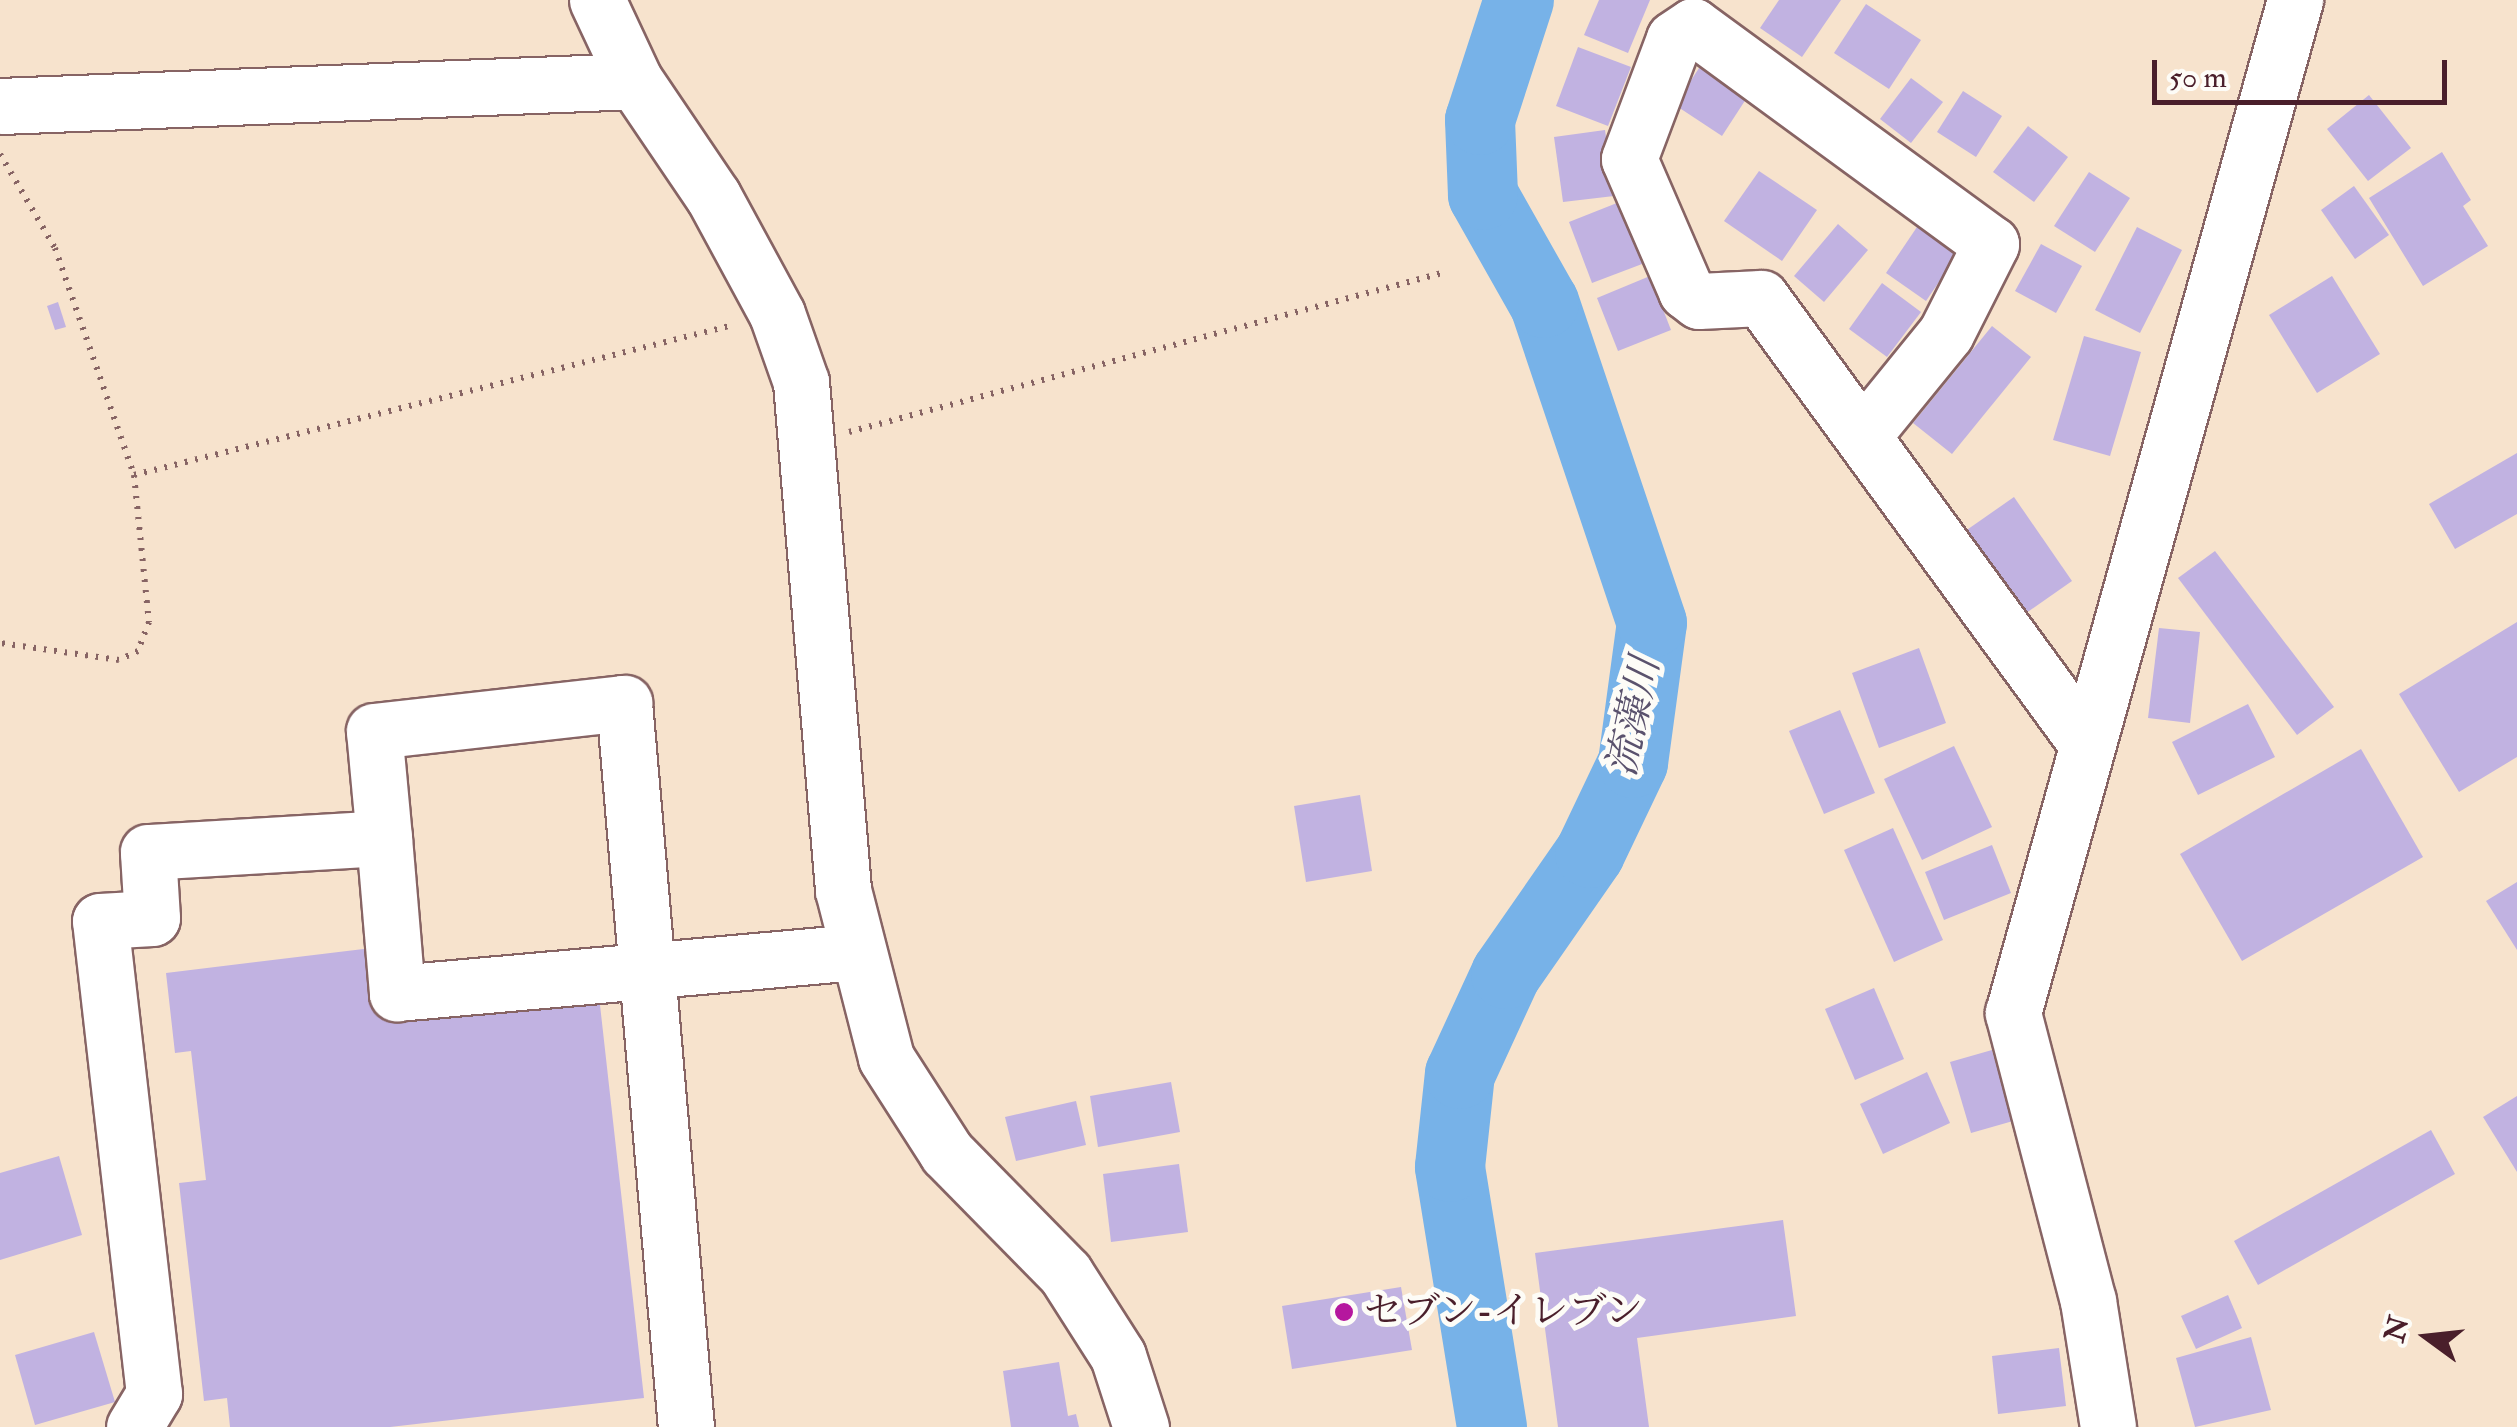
<!DOCTYPE html>
<html>
<head>
<meta charset="utf-8">
<style>
	body { margin:0 }
	#map { position:relative; width:2517px; height:1427px; overflow:hidden; background:#f7e3cd; font-family:"IM FELL Double Pica","Noto Serif JP",serif }
	div>[style] { position:absolute }
	.river>* { height:70px; margin:-35px; padding:0 35px; transform-origin:35px; border-radius:35px; background:#77b2e8 }
	.building>* { inset:0; background:#c1b2e1 }
	.path>* { height:6px; margin-top:-3px; transform-origin:0; background:repeating-linear-gradient(90deg,#876464 0 2.5px,transparent 0 10.5px) }
	.roads { filter:drop-shadow(2px 0 #876464) drop-shadow(-2px 0 #876464) drop-shadow(0 2px #876464) drop-shadow(0 -2px #876464) }
	.minor>* { height:55px; margin:-27.5px; padding:0 27.5px; transform-origin:27.5px; border-radius:27.5px; background:#fff }
	.dots>* { width:28px; height:28px; translate:-50% -50%; box-sizing:border-box; border:5px solid #fdfcf7; border-radius:50% }
	span { translate:-50% -50%; white-space:nowrap; text-align:center; line-height:1.15; -webkit-text-stroke:10px #fdfcf7; paint-order:stroke }
	.poi-label { font-size:38px; color:#4a1f2b }
	.left { translate:0 -50%; text-align:left }
	.water-label { font-size:40px; color:#5a526d; font-style:italic }
	.north { position:absolute; left:2377px; top:1287px; width:100px; height:100px; -webkit-text-stroke:8px #fdfcf7; paint-order:stroke; rotate:285deg; font-size:28px; font-weight:700; line-height:40px; text-align:center; color:#4a1f2b }
	.north::after { content:''; display:block; margin:auto; width:35px; height:45px; background:#4a1f2b; clip-path:polygon(50% 0,100% 100%,50% 72%,0 100%) }
	.scale { position:absolute; left:2152px; top:60px; width:295px; height:45px; box-sizing:border-box; border:5px solid #4a1f2b; border-top:0; padding-left:12px; font-size:30px; line-height:35px; white-space:nowrap; color:#4a1f2b; -webkit-text-stroke:8px #fdfcf7; paint-order:stroke }
</style>
</head>
<body>
<div id="map">
	<div class="river">
		<div style="left:1492px;top:1427px;width:263px;rotate:-99.2deg"></div>
		<div style="left:1450px;top:1167px;width:94px;rotate:-83.9deg"></div>
		<div style="left:1460px;top:1074px;width:110px;rotate:-65.3deg"></div>
		<div style="left:1506px;top:974px;width:147px;rotate:-55.2deg"></div>
		<div style="left:1590px;top:853px;width:100px;rotate:-64.5deg"></div>
		<div style="left:1633px;top:763px;width:141px;rotate:-82.3deg"></div>
		<div style="left:1652px;top:623px;width:338px;rotate:-108.6deg"></div>
		<div style="left:1544px;top:303px;width:124px;rotate:-119.5deg"></div>
		<div style="left:1483px;top:195px;width:75px;rotate:-92.3deg"></div>
		<div style="left:1480px;top:120px;width:126px;rotate:-72deg"></div>
	</div>
	<div class="building">
		<div style="clip-path:polygon(1599px 0,1650px 0,1628px 53px,1584px 35px)"></div>
		<div style="clip-path:polygon(1779px 0,1841px 0,1802px 57px,1760px 28px)"></div>
		<div style="clip-path:polygon(1866px 4px,1921px 40px,1889px 89px,1834px 53px)"></div>
		<div style="clip-path:polygon(1578px 47px,1631px 67px,1608px 126px,1556px 106px)"></div>
		<div style="clip-path:polygon(1701px 65px,1748px 96px,1722px 136px,1675px 105px)"></div>
		<div style="clip-path:polygon(1911px 78px,1943px 102px,1911px 143px,1880px 119px)"></div>
		<div style="clip-path:polygon(1963px 91px,2002px 116px,1976px 157px,1937px 132px)"></div>
		<div style="clip-path:polygon(2369px 95px,2411px 148px,2368px 181px,2327px 129px)"></div>
		<div style="clip-path:polygon(2028px 126px,2068px 157px,2034px 202px,1993px 172px)"></div>
		<div style="clip-path:polygon(1605px 130px,1614px 196px,1563px 202px,1554px 137px)"></div>
		<div style="clip-path:polygon(2442px 152px,2471px 200px,2463px 206px,2488px 246px,2423px 286px,2369px 198px)"></div>
		<div style="clip-path:polygon(1759px 171px,1817px 210px,1782px 261px,1724px 221px)"></div>
		<div style="clip-path:polygon(2089px 172px,2130px 198px,2095px 252px,2054px 226px)"></div>
		<div style="clip-path:polygon(2354px 186px,2389px 235px,2355px 259px,2321px 210px)"></div>
		<div style="clip-path:polygon(1627px 199px,1650px 261px,1592px 283px,1569px 222px)"></div>
		<div style="clip-path:polygon(1838px 224px,1868px 250px,1824px 302px,1794px 276px)"></div>
		<div style="clip-path:polygon(1917px 227px,1958px 254px,1926px 301px,1886px 273px)"></div>
		<div style="clip-path:polygon(2137px 227px,2182px 250px,2140px 333px,2095px 310px)"></div>
		<div style="clip-path:polygon(2041px 244px,2082px 266px,2056px 313px,2015px 291px)"></div>
		<div style="clip-path:polygon(1650px 276px,1671px 330px,1618px 351px,1597px 298px)"></div>
		<div style="clip-path:polygon(2332px 276px,2380px 354px,2317px 393px,2269px 315px)"></div>
		<div style="clip-path:polygon(1882px 283px,1921px 312px,1887px 357px,1849px 329px)"></div>
		<div style="clip-path:polygon(58px 302px,66px 327px,55px 330px,47px 306px)"></div>
		<div style="clip-path:polygon(1992px 326px,2031px 357px,1952px 454px,1913px 423px)"></div>
		<div style="clip-path:polygon(2084px 336px,2141px 352px,2110px 456px,2053px 440px)"></div>
		<div style="clip-path:polygon(2517px 453px,2517px 514px,2455px 549px,2429px 504px)"></div>
		<div style="clip-path:polygon(2014px 497px,2072px 581px,2019px 618px,1961px 534px)"></div>
		<div style="clip-path:polygon(2215px 551px,2334px 707px,2297px 735px,2178px 578px)"></div>
		<div style="clip-path:polygon(2517px 622px,2517px 757px,2459px 792px,2399px 694px)"></div>
		<div style="clip-path:polygon(2159px 628px,2200px 632px,2190px 723px,2148px 718px)"></div>
		<div style="clip-path:polygon(1919px 648px,1946px 723px,1879px 748px,1852px 673px)"></div>
		<div style="clip-path:polygon(2248px 704px,2275px 757px,2198px 795px,2172px 742px)"></div>
		<div style="clip-path:polygon(1840px 710px,1875px 793px,1824px 814px,1789px 731px)"></div>
		<div style="clip-path:polygon(1954px 746px,1992px 827px,1922px 860px,1884px 779px)"></div>
		<div style="clip-path:polygon(2361px 749px,2423px 857px,2242px 961px,2180px 854px)"></div>
		<div style="clip-path:polygon(1360px 795px,1372px 871px,1306px 882px,1294px 806px)"></div>
		<div style="clip-path:polygon(1893px 828px,1943px 940px,1894px 962px,1844px 850px)"></div>
		<div style="clip-path:polygon(1992px 845px,2011px 893px,1944px 920px,1925px 872px)"></div>
		<div style="clip-path:polygon(2517px 882px,2517px 950px,2486px 901px)"></div>
		<div style="clip-path:polygon(380px 947px,389px 1020px,599px 996px,644px 1398px,390px 1427px,230px 1427px,227px 1398px,204px 1401px,179px 1183px,206px 1180px,191px 1051px,175px 1053px,166px 973px)"></div>
		<div style="clip-path:polygon(1874px 988px,1904px 1059px,1855px 1080px,1825px 1009px)"></div>
		<div style="clip-path:polygon(1992px 1050px,2013px 1121px,1971px 1133px,1950px 1062px)"></div>
		<div style="clip-path:polygon(1927px 1072px,1950px 1123px,1883px 1154px,1860px 1104px)"></div>
		<div style="clip-path:polygon(1171px 1082px,1180px 1132px,1098px 1147px,1090px 1096px)"></div>
		<div style="clip-path:polygon(2517px 1096px,2517px 1172px,2483px 1117px)"></div>
		<div style="clip-path:polygon(1076px 1101px,1086px 1145px,1016px 1161px,1005px 1117px)"></div>
		<div style="clip-path:polygon(2431px 1130px,2455px 1174px,2258px 1285px,2234px 1241px)"></div>
		<div style="clip-path:polygon(59px 1156px,82px 1235px,0 1260px,0 1173px)"></div>
		<div style="clip-path:polygon(1179px 1164px,1188px 1232px,1111px 1242px,1103px 1174px)"></div>
		<div style="clip-path:polygon(1783px 1220px,1796px 1316px,1637px 1338px,1649px 1427px,1558px 1427px,1535px 1253px)"></div>
		<div style="clip-path:polygon(1401px 1287px,1412px 1350px,1292px 1369px,1282px 1306px)"></div>
		<div style="clip-path:polygon(2228px 1295px,2242px 1328px,2196px 1349px,2181px 1316px)"></div>
		<div style="clip-path:polygon(94px 1332px,115px 1402px,35px 1425px,15px 1355px)"></div>
		<div style="clip-path:polygon(2251px 1337px,2271px 1410px,2195px 1427px,2176px 1358px)"></div>
		<div style="clip-path:polygon(2059px 1348px,2066px 1406px,1998px 1414px,1992px 1356px)"></div>
		<div style="clip-path:polygon(1059px 1362px,1068px 1416px,1076px 1414px,1079px 1427px,1011px 1427px,1003px 1371px)"></div>
	</div>
	<div class="path">
		<div style="left:0;top:154px;width:109px;rotate:59.7deg"></div>
		<div style="left:55px;top:248px;width:240px;rotate:70.8deg"></div>
		<div style="left:134px;top:475px;width:148px;rotate:84.2deg"></div>
		<div style="left:149px;top:622px;width:31px;rotate:111deg"></div>
		<div style="left:138px;top:651px;width:21px;rotate:155deg"></div>
		<div style="left:119px;top:660px;width:120px;rotate:-171.9deg"></div>
		<div style="left:849px;top:432px;width:614px;rotate:-15.01deg"></div>
		<div style="left:134px;top:475px;width:613px;rotate:-14.06deg"></div>
	</div>
	<div class="roads">
		<div class="minor">
			<div style="left:597px;top:0;width:89px;rotate:64.9deg"></div>
			<div style="left:635px;top:81px;width:139px;rotate:55.9deg"></div>
			<div style="left:713px;top:196px;width:134px;rotate:61.5deg"></div>
			<div style="left:777px;top:314px;width:72px;rotate:70.6deg"></div>
			<div style="left:801px;top:382px;width:510px;rotate:85.27deg"></div>
			<div style="left:843px;top:890px;width:173px;rotate:75.6deg"></div>
			<div style="left:886px;top:1058px;width:113px;rotate:57.3deg"></div>
			<div style="left:947px;top:1153px;width:168px;rotate:45.5deg"></div>
			<div style="left:1065px;top:1273px;width:98px;rotate:57.4deg"></div>
			<div style="left:1118px;top:1356px;width:75px;rotate:72.1deg"></div>
			<div style="left:0;top:106px;width:635px;rotate:-2.25deg"></div>
			<div style="left:1864px;top:434px;width:130px;rotate:-50.9deg"></div>
			<div style="left:1946px;top:333px;width:100px;rotate:-63.2deg"></div>
			<div style="left:1991px;top:244px;width:369px;rotate:-143.8deg"></div>
			<div style="left:1693px;top:26px;width:23px;rotate:146deg"></div>
			<div style="left:1674px;top:39px;width:128px;rotate:110.6deg"></div>
			<div style="left:1629px;top:159px;width:144px;rotate:66.6deg"></div>
			<div style="left:1686px;top:291px;width:16px;rotate:38deg"></div>
			<div style="left:1699px;top:301px;width:62px;rotate:-2.8deg"></div>
			<div style="left:1761px;top:298px;width:547px;rotate:53.84deg"></div>
			<div style="left:384px;top:838px;width:156px;rotate:85.2deg"></div>
			<div style="left:397px;top:993px;width:461px;rotate:-5.1deg"></div>
			<div style="left:134px;top:1427px;width:39px;rotate:-59deg"></div>
			<div style="left:154px;top:1394px;width:476px;rotate:-96.5deg"></div>
			<div style="left:100px;top:921px;width:52px;rotate:-3.3deg"></div>
			<div style="left:152px;top:918px;width:66px;rotate:-93.5deg"></div>
			<div style="left:148px;top:852px;width:236px;rotate:-3.4deg"></div>
			<div style="left:384px;top:838px;width:107px;rotate:-95.3deg"></div>
			<div style="left:374px;top:731px;width:252px;rotate:-6.4deg"></div>
			<div style="left:624px;top:703px;width:727px;rotate:85.11deg"></div>
			<div style="left:2108px;top:1427px;width:128px;rotate:-99deg"></div>
			<div style="left:2088px;top:1301px;width:298px;rotate:-104.6deg"></div>
			<div style="left:2013px;top:1013px;width:1052px;rotate:-74.44deg"></div>
		</div>
	</div>
	<div class="dots">
		<div style="left:1344px;top:1312px;background:#b5179e"></div>
	</div>
	<div class="poi-label">
		<span class="left" style="left:1364px;top:1312px">セブン-イレブン</span>
	</div>
	<div class="water-label">
		<span style="left:1634px;top:717px;rotate:-78deg">流藻川</span>
	</div>
	<div class="north">N</div>
	<div class="scale">50 m</div>
</div>
</body>
</html>
